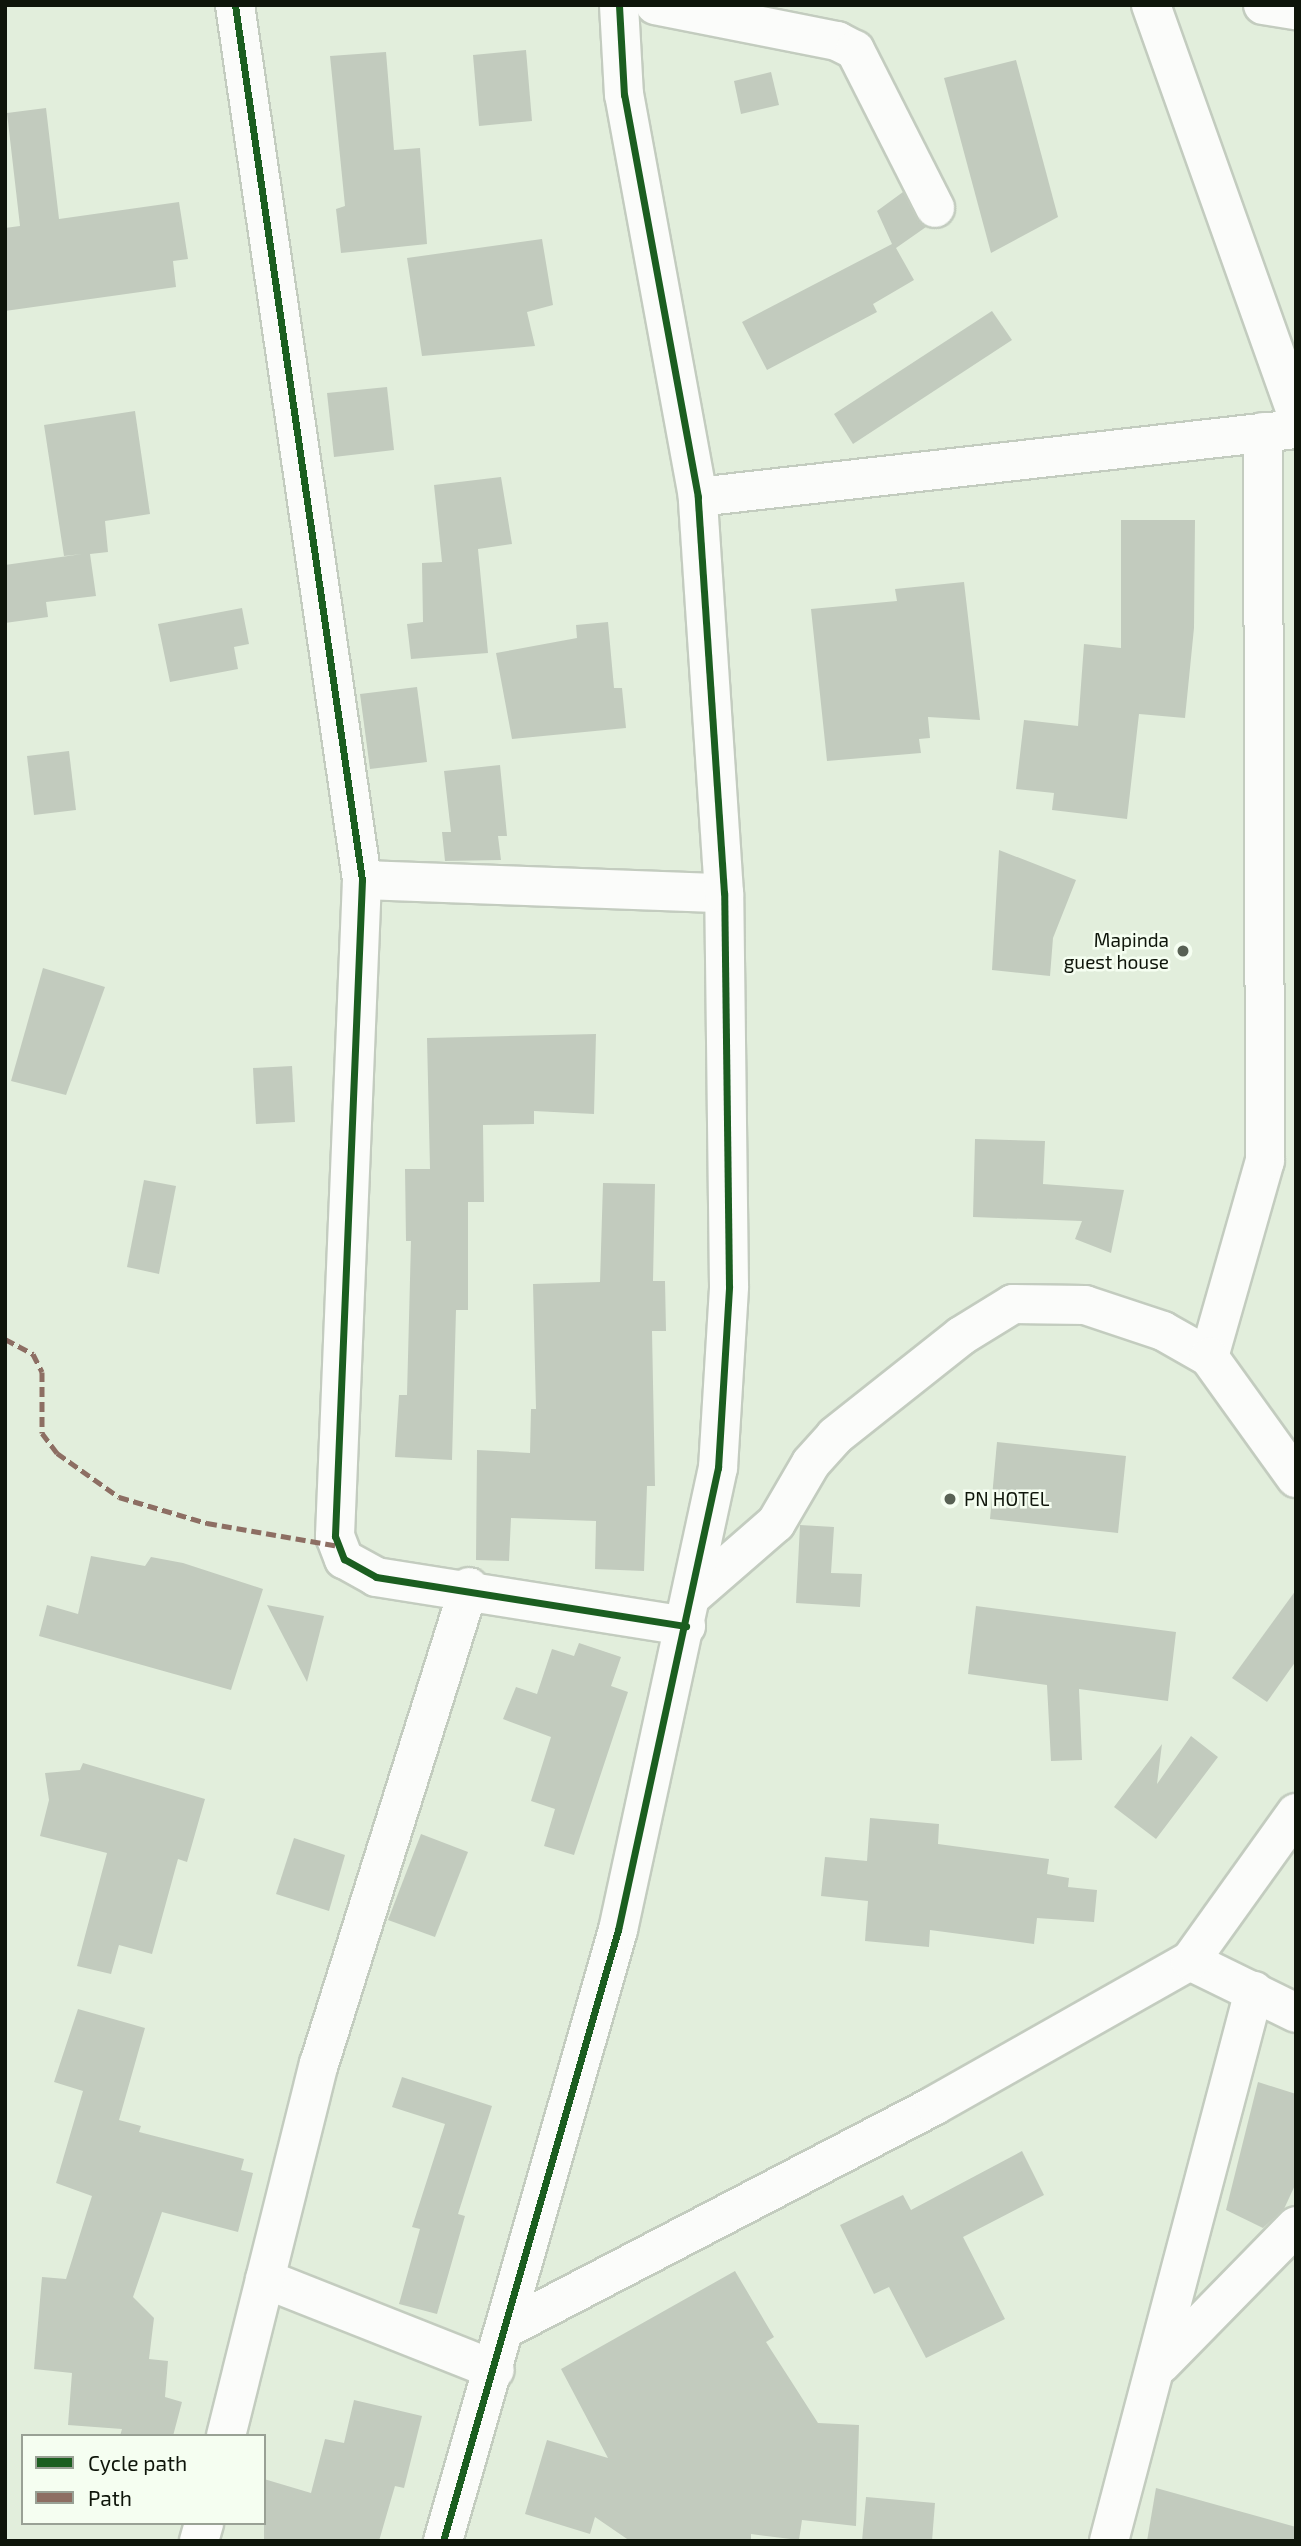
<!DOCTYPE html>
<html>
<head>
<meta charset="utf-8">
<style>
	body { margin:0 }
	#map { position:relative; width:1301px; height:2546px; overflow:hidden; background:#e2eedc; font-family:"Exo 2",sans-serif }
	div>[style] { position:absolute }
	.building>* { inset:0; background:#c2cbbe }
	.roads { filter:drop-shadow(2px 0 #c3ccbf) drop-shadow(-2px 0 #c3ccbf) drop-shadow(0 2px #c3ccbf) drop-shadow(0 -2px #c3ccbf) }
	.minor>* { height:38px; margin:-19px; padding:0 19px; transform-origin:19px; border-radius:19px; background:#fbfcfa }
	.quiet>* { height:5px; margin-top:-2.5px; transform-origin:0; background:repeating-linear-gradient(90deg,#8d6e63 0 10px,transparent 0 15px) }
	.cycleway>* { height:7px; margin:-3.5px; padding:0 3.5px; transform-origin:3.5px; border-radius:3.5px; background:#1b5e20 }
	.dots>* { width:19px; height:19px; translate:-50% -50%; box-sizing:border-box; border:4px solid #f5fef1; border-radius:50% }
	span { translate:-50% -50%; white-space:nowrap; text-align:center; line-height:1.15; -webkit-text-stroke:5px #f5fef1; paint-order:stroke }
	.poi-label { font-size:19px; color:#0e150a }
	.right { translate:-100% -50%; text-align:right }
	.left { translate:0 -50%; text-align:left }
	.frame { position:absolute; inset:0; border:7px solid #0e150a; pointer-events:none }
	.legend { position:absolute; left:21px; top:2434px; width:245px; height:91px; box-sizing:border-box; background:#f5fef1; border:2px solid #99a195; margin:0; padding:9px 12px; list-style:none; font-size:21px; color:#0e150a }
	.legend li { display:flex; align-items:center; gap:14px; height:35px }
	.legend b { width:35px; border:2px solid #99a195 }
</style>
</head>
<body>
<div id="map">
	<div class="building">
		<div style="clip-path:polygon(526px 50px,532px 121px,479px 126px,473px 55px)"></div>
		<div style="clip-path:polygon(386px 52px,394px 150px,420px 148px,427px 244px,341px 253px,336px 209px,345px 206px,330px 56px)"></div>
		<div style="clip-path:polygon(1016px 60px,1058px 217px,991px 253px,944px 78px)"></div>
		<div style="clip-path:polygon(771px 72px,779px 105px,741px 114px,734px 81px)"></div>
		<div style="clip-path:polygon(46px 108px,59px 219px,179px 202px,188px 259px,173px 261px,176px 287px,5px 311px,5px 228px,20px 226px,7px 113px)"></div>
		<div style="clip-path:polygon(903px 192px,926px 227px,896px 248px,914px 280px,873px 304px,877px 312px,767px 370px,742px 322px,892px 244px,877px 211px)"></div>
		<div style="clip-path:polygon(542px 239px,553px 305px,527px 312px,535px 346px,422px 356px,407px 258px)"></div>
		<div style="clip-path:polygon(992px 311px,1012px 340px,853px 444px,834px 414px)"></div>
		<div style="clip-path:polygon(387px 387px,394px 450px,334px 457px,327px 393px)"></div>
		<div style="clip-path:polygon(135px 411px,150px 514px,105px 521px,108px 552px,90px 554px,96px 596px,46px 602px,48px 617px,5px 623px,5px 565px,82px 554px,64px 556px,44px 425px)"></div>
		<div style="clip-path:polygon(501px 477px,512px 544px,478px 549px,488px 653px,411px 659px,407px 624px,423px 622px,422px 563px,442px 562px,434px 485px)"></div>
		<div style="clip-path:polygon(1121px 520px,1195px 520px,1194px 628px,1185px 718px,1139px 714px,1127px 819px,1052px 810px,1054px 793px,1016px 789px,1024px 720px,1078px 726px,1084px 644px,1121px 648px)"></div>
		<div style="clip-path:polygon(964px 582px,980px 720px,928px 717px,930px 738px,919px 739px,921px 753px,827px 761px,811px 609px,897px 601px,895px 589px)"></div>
		<div style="clip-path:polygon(242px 608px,249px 644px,234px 647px,238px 669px,170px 682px,158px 624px)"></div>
		<div style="clip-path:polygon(608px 622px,614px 688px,622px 688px,626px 728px,512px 739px,496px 653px,577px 638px,576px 625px)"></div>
		<div style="clip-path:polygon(417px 687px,427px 762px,370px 769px,360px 694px)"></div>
		<div style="clip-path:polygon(69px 751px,76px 810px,34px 815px,27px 756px)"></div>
		<div style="clip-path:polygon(500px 765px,507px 836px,498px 836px,501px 860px,445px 861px,442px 832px,451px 832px,444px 771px)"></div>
		<div style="clip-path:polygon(999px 850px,1076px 880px,1053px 938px,1050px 976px,992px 970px)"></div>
		<div style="clip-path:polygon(43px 968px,105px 987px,66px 1095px,11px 1081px)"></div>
		<div style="clip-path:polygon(596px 1034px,594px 1114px,534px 1111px,534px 1124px,483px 1125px,484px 1202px,468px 1202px,468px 1310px,456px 1310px,452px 1460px,395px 1457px,399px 1395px,407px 1395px,411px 1241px,406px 1241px,405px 1169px,430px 1169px,427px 1038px)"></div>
		<div style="clip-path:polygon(292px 1066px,295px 1122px,256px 1124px,253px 1068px)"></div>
		<div style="clip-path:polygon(975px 1139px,1045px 1141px,1043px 1184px,1124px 1190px,1111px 1253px,1075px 1239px,1082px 1221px,973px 1217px)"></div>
		<div style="clip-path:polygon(144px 1180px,176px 1186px,159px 1274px,127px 1267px)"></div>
		<div style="clip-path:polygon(603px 1183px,655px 1184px,653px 1281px,665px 1281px,666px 1331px,652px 1331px,655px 1486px,647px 1486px,644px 1571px,595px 1569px,596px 1521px,511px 1518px,509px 1561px,476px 1560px,477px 1450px,530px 1453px,531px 1409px,536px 1409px,533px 1284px,600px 1282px)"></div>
		<div style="clip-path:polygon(997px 1442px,1126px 1456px,1118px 1533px,990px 1519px)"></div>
		<div style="clip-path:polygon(800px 1525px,834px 1527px,831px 1573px,862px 1574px,860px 1607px,796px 1603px)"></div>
		<div style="clip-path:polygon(91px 1556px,145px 1566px,151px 1557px,183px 1563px,263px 1589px,231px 1690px,39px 1636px,47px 1605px,78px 1614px)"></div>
		<div style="clip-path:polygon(1296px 1590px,1296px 1661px,1267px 1702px,1232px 1678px)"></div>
		<div style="clip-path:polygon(267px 1605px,324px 1616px,307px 1682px)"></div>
		<div style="clip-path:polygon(976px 1606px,1176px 1632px,1168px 1701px,1079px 1689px,1082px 1760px,1051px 1761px,1047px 1685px,968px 1674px)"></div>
		<div style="clip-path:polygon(579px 1643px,621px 1657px,611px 1686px,628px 1692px,574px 1855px,544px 1846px,555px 1809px,531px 1801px,551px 1737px,503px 1719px,516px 1687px,537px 1694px,552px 1649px,574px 1656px)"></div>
		<div style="clip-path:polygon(1191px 1736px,1218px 1757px,1156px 1839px,1114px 1807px,1162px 1744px,1157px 1784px)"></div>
		<div style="clip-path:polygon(83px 1763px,205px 1799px,187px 1862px,178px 1859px,152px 1954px,119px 1945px,111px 1974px,77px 1966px,107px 1853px,40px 1836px,49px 1800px,45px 1773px,80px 1770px)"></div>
		<div style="clip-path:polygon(870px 1818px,939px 1824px,938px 1844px,1049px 1859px,1047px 1874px,1069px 1878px,1068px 1887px,1097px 1890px,1094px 1922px,1037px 1918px,1034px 1944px,930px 1930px,929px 1947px,865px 1941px,868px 1901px,821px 1896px,825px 1857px,867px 1861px)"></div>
		<div style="clip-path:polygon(421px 1834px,468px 1852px,435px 1937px,388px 1920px)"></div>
		<div style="clip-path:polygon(294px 1838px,345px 1855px,329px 1911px,276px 1894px)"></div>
		<div style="clip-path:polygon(78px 2009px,145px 2028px,119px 2120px,141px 2126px,139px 2132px,244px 2159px,241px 2170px,253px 2173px,238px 2232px,162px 2212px,133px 2297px,154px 2318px,149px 2359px,168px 2361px,165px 2397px,182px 2402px,173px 2436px,120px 2436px,122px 2429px,68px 2425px,72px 2373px,34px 2369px,42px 2277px,66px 2279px,92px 2196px,56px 2183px,83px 2091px,54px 2082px)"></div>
		<div style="clip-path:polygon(402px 2077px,492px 2106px,458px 2214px,465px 2216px,437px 2314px,399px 2304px,420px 2229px,412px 2227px,445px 2124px,392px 2107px)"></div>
		<div style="clip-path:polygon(1258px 2082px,1296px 2094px,1296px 2183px,1284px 2209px,1263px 2228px,1226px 2210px)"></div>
		<div style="clip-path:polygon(1022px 2151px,1044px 2195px,963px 2237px,1005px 2319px,926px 2358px,889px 2287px,874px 2294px,840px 2225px,903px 2195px,911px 2210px)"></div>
		<div style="clip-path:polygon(735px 2271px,774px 2337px,766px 2342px,818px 2423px,859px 2425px,856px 2526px,802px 2520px,799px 2540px,751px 2534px,751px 2541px,630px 2541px,595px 2517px,590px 2534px,525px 2514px,547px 2440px,608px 2458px,561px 2369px)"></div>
		<div style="clip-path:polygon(354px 2400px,422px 2416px,404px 2488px,395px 2486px,379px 2541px,264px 2541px,264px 2479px,311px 2493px,325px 2439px,344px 2443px)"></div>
		<div style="clip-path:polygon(1156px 2488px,1296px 2527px,1296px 2541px,1147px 2541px)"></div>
		<div style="clip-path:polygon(866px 2497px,935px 2503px,932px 2541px,862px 2541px)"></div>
	</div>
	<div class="roads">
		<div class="minor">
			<div style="left:235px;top:5px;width:884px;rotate:81.74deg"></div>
			<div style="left:362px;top:880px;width:657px;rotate:92.36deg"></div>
			<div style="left:335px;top:1536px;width:25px;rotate:69deg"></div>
			<div style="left:344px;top:1559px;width:37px;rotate:29deg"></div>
			<div style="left:376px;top:1577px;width:314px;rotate:9deg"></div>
			<div style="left:655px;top:5px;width:186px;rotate:11.2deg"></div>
			<div style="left:837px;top:41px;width:20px;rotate:27deg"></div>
			<div style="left:855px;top:50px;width:177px;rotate:63.1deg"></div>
			<div style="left:1151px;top:5px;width:432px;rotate:70.4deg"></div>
			<div style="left:1263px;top:5px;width:33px;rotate:9deg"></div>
			<div style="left:698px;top:497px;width:602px;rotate:-6.49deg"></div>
			<div style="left:362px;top:880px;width:362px;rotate:2.1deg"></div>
			<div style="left:1209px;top:1357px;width:204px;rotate:-74.1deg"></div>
			<div style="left:1265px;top:1161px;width:729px;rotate:-90.16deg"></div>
			<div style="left:692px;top:1596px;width:111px;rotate:-41deg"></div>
			<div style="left:776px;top:1523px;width:69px;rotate:-59.7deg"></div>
			<div style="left:811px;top:1463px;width:36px;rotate:-48deg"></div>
			<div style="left:835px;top:1436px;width:161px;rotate:-38.4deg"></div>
			<div style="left:961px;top:1336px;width:61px;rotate:-31.6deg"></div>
			<div style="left:1013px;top:1304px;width:72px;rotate:0.8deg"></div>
			<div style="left:1085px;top:1305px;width:82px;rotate:18.4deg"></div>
			<div style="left:1163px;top:1331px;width:53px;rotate:29.5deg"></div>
			<div style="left:1209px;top:1357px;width:149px;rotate:54.3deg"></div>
			<div style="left:1190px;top:1961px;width:118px;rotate:26.1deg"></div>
			<div style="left:265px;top:2279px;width:247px;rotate:21.6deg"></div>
			<div style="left:509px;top:2327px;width:480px;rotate:-27.5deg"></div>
			<div style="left:935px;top:2105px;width:293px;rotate:-29.5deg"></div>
			<div style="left:1190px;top:1961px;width:182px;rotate:-54.4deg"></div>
			<div style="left:1161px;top:2364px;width:193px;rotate:-45.6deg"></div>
			<div style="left:226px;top:2436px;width:383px;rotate:-76deg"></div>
			<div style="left:319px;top:2064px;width:500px;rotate:-72.54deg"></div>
			<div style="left:199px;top:2541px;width:19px;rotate:-74deg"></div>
			<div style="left:443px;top:2541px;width:636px;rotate:-74.02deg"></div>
			<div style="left:618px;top:1930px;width:473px;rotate:-77.8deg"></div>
			<div style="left:718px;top:1468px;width:182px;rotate:-86.5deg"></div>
			<div style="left:729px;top:1286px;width:393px;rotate:-90.7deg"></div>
			<div style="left:724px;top:893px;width:397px;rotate:-93.8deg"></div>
			<div style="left:698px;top:497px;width:409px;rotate:-100.4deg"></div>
			<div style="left:624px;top:95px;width:90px;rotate:-93.2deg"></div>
			<div style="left:1109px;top:2541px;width:569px;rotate:-75.23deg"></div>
		</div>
	</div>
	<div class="quiet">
		<div style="left:5px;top:1339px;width:32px;rotate:28deg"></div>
		<div style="left:33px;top:1354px;width:20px;rotate:63deg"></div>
		<div style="left:42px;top:1372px;width:61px;rotate:90deg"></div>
		<div style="left:42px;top:1433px;width:25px;rotate:53deg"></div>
		<div style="left:57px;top:1453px;width:76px;rotate:35.4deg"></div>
		<div style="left:119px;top:1497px;width:92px;rotate:16.5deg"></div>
		<div style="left:207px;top:1523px;width:134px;rotate:9.9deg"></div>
	</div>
	<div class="cycleway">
		<div style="left:235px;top:5px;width:884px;rotate:81.74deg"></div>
		<div style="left:362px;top:880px;width:657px;rotate:92.36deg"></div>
		<div style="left:335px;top:1536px;width:25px;rotate:69deg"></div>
		<div style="left:344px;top:1559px;width:37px;rotate:29deg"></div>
		<div style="left:376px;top:1577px;width:314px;rotate:9deg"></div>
		<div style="left:443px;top:2541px;width:636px;rotate:-74.02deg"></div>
		<div style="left:618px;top:1930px;width:473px;rotate:-77.8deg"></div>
		<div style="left:718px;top:1468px;width:182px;rotate:-86.5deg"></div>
		<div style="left:729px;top:1286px;width:393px;rotate:-90.7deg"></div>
		<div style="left:724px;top:893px;width:397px;rotate:-93.8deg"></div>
		<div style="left:698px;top:497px;width:409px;rotate:-100.4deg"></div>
		<div style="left:624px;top:95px;width:90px;rotate:-93.2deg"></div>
	</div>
	<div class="dots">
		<div style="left:1183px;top:951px;background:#586154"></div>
		<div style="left:950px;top:1499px;background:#586154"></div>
	</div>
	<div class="poi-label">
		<span class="right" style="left:1169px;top:951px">Mapinda<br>guest house</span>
		<span class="left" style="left:964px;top:1499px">PN HOTEL</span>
	</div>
	<div class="frame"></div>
	<ul class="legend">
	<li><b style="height:9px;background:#1b5e20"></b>Cycle path</li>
	<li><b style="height:9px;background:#8d6e63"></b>Path</li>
	</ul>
</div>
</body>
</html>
